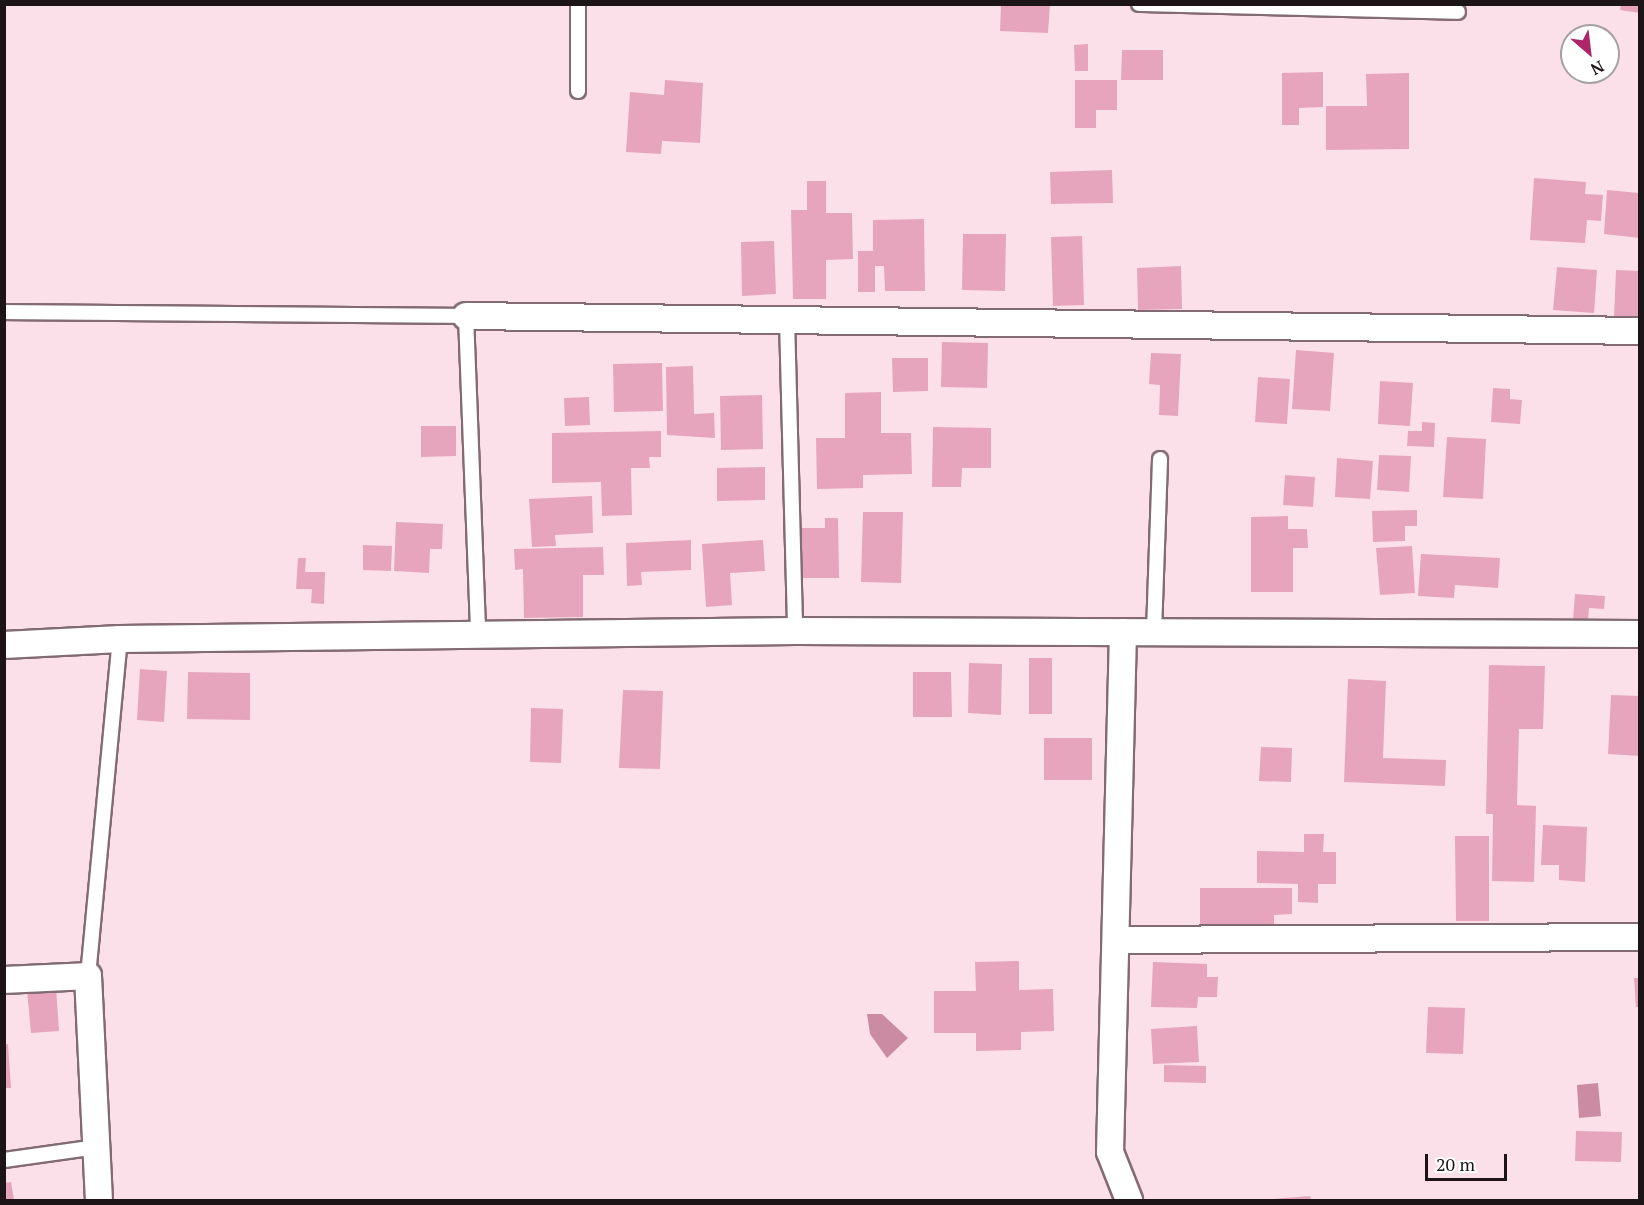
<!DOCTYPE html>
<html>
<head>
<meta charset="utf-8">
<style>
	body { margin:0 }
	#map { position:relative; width:1644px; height:1205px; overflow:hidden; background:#fbe0e9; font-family:"PT Serif",serif }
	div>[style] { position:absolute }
	.water>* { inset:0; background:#cb8ba2 }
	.building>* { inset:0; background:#e7a5bd }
	.roads { filter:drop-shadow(2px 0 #826b73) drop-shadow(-2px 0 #826b73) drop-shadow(0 2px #826b73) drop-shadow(0 -2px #826b73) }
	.lane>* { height:14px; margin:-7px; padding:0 7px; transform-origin:7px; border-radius:7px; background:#fff }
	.street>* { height:26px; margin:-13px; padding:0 13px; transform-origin:13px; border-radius:13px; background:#fff }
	span { translate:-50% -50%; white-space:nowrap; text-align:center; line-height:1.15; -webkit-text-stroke:6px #fff; paint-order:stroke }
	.frame { position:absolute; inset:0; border:6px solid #1d1417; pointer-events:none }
	.north { position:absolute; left:1560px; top:24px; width:60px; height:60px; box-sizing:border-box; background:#fff; border:2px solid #a5a1a2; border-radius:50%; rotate:152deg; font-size:16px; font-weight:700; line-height:24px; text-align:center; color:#1d1417 }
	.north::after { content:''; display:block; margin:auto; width:21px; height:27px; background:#ae2669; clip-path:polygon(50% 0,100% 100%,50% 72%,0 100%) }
	.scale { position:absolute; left:1425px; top:1154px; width:82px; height:27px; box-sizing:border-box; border:3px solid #1d1417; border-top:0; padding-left:8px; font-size:18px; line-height:21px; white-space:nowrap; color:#1d1417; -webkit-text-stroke:4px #fff; paint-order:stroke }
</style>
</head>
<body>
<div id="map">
	<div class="water">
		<div style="clip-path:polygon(867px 1014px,882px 1014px,908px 1038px,887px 1058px,870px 1034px)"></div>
		<div style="clip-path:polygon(1598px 1083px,1601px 1116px,1579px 1118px,1577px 1085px)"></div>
	</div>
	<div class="building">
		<div style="clip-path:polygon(1001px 4px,1050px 4px,1048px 33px,1000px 31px)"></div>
		<div style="clip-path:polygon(1621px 4px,1640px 4px,1640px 13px,1620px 10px)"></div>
		<div style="clip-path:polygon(1088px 44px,1088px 71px,1075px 71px,1074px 45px)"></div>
		<div style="clip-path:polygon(1122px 50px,1163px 50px,1163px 80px,1121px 80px)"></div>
		<div style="clip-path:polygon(1323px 72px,1323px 107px,1299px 108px,1299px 125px,1282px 125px,1282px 73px)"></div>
		<div style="clip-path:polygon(1409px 73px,1409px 149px,1326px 150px,1326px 106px,1367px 106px,1366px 74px)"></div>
		<div style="clip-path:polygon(665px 80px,703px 83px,700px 143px,662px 141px,661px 154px,626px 152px,630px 92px,664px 95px)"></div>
		<div style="clip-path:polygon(1075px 80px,1117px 80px,1117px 110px,1096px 110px,1096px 128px,1075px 128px)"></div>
		<div style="clip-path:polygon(1112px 170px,1113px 203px,1051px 204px,1050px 172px)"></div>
		<div style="clip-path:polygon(1534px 178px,1586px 182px,1585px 194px,1603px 195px,1601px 221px,1587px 220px,1585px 243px,1530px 240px)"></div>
		<div style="clip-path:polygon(807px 181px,826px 181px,826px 213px,852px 213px,853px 259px,826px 260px,826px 299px,793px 299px,791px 210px,807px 210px)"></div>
		<div style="clip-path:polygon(1607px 190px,1639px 193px,1640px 238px,1604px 234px)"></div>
		<div style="clip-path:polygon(924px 219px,925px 291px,885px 291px,884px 266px,875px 266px,875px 292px,858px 292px,858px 251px,873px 251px,873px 220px)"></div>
		<div style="clip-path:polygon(963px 234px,1006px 234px,1005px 291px,962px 290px)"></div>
		<div style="clip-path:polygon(1082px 236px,1084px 305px,1053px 306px,1051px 237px)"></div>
		<div style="clip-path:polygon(774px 241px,776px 294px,742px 296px,741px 242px)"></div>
		<div style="clip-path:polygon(1181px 266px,1182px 309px,1138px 310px,1137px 268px)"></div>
		<div style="clip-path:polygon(1557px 267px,1597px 270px,1594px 313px,1553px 310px)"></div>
		<div style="clip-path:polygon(1616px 270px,1640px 271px,1640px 319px,1614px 318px)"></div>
		<div style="clip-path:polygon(942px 342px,988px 343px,987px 388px,941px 387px)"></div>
		<div style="clip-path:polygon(1296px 350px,1334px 353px,1330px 411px,1292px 409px)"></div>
		<div style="clip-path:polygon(1151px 353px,1181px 354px,1178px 416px,1159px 415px,1160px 385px,1149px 384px)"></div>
		<div style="clip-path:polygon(892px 358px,928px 358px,928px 391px,893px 392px)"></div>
		<div style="clip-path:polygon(662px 363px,663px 411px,614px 412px,613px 364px)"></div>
		<div style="clip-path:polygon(693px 366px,694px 414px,714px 413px,715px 438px,667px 435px,666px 367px)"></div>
		<div style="clip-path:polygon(1258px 377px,1290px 379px,1287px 424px,1255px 422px)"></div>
		<div style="clip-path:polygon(1380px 381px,1413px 383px,1410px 426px,1378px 424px)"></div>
		<div style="clip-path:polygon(1493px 388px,1510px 389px,1510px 399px,1522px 400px,1520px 424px,1491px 422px)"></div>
		<div style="clip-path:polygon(881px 392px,881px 433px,911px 433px,912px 474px,863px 475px,863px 488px,817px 489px,816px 438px,845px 438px,845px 393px)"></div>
		<div style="clip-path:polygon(762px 395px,763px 449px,721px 450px,720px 396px)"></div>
		<div style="clip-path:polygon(589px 397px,590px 425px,565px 426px,564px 398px)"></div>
		<div style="clip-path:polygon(1422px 422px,1435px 423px,1434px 447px,1407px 446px,1408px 431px,1422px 431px)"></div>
		<div style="clip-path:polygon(421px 426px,456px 426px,456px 456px,421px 457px)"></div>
		<div style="clip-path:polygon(933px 427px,991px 428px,991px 468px,962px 468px,961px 487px,932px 487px)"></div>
		<div style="clip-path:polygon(661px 431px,661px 457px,649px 457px,650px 468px,631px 468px,632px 515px,602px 516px,601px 482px,552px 483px,552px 433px)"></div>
		<div style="clip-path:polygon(1447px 437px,1486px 439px,1483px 499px,1443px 497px)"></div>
		<div style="clip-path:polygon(1379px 455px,1411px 456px,1409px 492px,1377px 490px)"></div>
		<div style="clip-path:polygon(1337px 458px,1373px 461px,1370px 499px,1335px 497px)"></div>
		<div style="clip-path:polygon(765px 467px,765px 500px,717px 501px,717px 468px)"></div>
		<div style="clip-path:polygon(1285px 475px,1315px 477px,1313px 507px,1283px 505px)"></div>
		<div style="clip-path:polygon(592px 496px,593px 533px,555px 535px,556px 546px,532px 547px,529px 499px)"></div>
		<div style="clip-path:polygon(1417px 510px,1417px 526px,1405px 526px,1405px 541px,1373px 542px,1372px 511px)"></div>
		<div style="clip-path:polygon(863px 512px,903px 512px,901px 583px,861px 582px)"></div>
		<div style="clip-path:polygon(1288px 516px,1288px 529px,1307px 529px,1308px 548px,1293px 548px,1293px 592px,1251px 592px,1251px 517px)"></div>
		<div style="clip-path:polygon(825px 518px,838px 518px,839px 578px,802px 578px,801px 528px,825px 528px)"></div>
		<div style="clip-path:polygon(396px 522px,443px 524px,442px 549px,430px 549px,429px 573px,394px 571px)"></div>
		<div style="clip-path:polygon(691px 540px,691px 570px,641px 572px,642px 585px,627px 586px,626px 543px)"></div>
		<div style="clip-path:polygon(763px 540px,765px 571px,730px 573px,732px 605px,706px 607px,702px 544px)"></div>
		<div style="clip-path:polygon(363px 545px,392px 546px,391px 571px,363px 570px)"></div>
		<div style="clip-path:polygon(1412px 546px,1415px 593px,1380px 595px,1376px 548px)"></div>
		<div style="clip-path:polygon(603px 547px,604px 575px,583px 575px,583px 617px,524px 618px,523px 569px,515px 570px,514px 549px)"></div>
		<div style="clip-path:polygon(1421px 554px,1500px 558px,1498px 588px,1455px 585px,1454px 598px,1418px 596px)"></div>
		<div style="clip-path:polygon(298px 558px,306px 558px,305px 572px,325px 572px,324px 604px,311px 603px,312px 589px,296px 589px)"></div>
		<div style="clip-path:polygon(1575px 594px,1605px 596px,1604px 609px,1589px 608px,1588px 621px,1573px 620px)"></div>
		<div style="clip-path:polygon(1029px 658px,1052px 658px,1052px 714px,1029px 714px)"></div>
		<div style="clip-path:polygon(969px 663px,1002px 664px,1001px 715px,968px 713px)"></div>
		<div style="clip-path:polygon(1489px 665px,1545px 666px,1543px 729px,1519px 729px,1517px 805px,1536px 806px,1534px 882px,1492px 881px,1493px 814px,1486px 814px)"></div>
		<div style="clip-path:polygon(140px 669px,167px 671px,164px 722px,137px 720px)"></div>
		<div style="clip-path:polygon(188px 672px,250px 673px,250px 720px,187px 719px)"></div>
		<div style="clip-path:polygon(913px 672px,951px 672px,952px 717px,913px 717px)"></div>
		<div style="clip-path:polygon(1348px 679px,1386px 681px,1383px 758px,1446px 760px,1445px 786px,1344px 782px)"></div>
		<div style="clip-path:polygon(623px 690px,663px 691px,660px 769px,619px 768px)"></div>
		<div style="clip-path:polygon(1611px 695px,1640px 696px,1640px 756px,1608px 754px)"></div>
		<div style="clip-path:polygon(531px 708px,563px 709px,561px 763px,530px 762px)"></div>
		<div style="clip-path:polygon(1044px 738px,1092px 738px,1092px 780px,1044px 780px)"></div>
		<div style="clip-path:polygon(1261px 747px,1292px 748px,1291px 782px,1259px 781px)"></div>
		<div style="clip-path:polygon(1543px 825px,1587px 827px,1585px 882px,1559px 880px,1559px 865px,1541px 865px)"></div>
		<div style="clip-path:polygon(1304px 834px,1324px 834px,1323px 852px,1336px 852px,1336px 884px,1318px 884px,1318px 903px,1298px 902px,1298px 884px,1257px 883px,1257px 851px,1304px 852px)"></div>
		<div style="clip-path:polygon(1455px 836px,1489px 836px,1489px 921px,1456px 921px)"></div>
		<div style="clip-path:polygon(1200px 888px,1292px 888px,1292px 914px,1274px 915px,1274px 929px,1200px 929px)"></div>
		<div style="clip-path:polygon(1019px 961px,1019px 990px,1053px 989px,1054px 1031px,1021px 1032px,1021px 1050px,976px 1051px,976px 1033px,934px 1033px,934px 991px,976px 991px,975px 962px)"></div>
		<div style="clip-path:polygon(1153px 962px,1207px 964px,1207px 977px,1218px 977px,1217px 997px,1198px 997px,1197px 1008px,1151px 1007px)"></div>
		<div style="clip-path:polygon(1634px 978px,1640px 978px,1640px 1007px,1636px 1007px)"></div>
		<div style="clip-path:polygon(56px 987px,59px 1031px,31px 1033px,27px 990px)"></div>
		<div style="clip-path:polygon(1428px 1007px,1465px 1008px,1463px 1054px,1426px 1053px)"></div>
		<div style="clip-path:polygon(1197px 1026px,1199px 1062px,1153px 1064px,1151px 1029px)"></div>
		<div style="clip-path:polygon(8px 1044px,11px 1088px,4px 1088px,4px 1045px)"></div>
		<div style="clip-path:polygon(1164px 1065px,1206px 1066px,1206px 1083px,1164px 1082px)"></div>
		<div style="clip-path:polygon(1576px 1131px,1622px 1132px,1621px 1162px,1575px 1161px)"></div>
		<div style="clip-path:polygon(11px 1182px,14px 1200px,4px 1200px,4px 1183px)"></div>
		<div style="clip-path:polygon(1310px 1196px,1311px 1200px,1272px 1200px,1272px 1199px)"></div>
	</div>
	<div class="roads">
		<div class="lane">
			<div style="left:1139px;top:4px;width:319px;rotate:1.4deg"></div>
			<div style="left:578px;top:91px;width:87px;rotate:-90deg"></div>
			<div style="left:4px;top:312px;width:462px;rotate:0.5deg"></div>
			<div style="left:466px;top:316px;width:318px;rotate:87.8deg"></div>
			<div style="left:787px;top:319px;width:312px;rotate:88.5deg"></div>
			<div style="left:1154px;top:632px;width:173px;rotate:-88deg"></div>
			<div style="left:88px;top:976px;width:339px;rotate:-84.6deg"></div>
			<div style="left:4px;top:1160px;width:94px;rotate:-8deg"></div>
		</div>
		<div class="street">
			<div style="left:466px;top:316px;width:1174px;rotate:0.73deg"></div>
			<div style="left:1123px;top:632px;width:520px;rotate:91.43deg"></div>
			<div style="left:1110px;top:1152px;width:52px;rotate:68.4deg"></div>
			<div style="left:4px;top:645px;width:116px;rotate:-3deg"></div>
			<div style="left:120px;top:639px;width:675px;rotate:-0.68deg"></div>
			<div style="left:795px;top:631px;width:845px;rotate:0.2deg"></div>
			<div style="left:1116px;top:940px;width:524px;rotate:-0.33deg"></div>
			<div style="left:4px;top:980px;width:84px;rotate:-2.7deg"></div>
			<div style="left:88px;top:976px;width:224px;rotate:87.2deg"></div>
		</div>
	</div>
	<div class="frame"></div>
	<div class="north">N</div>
	<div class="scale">20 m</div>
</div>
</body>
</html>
